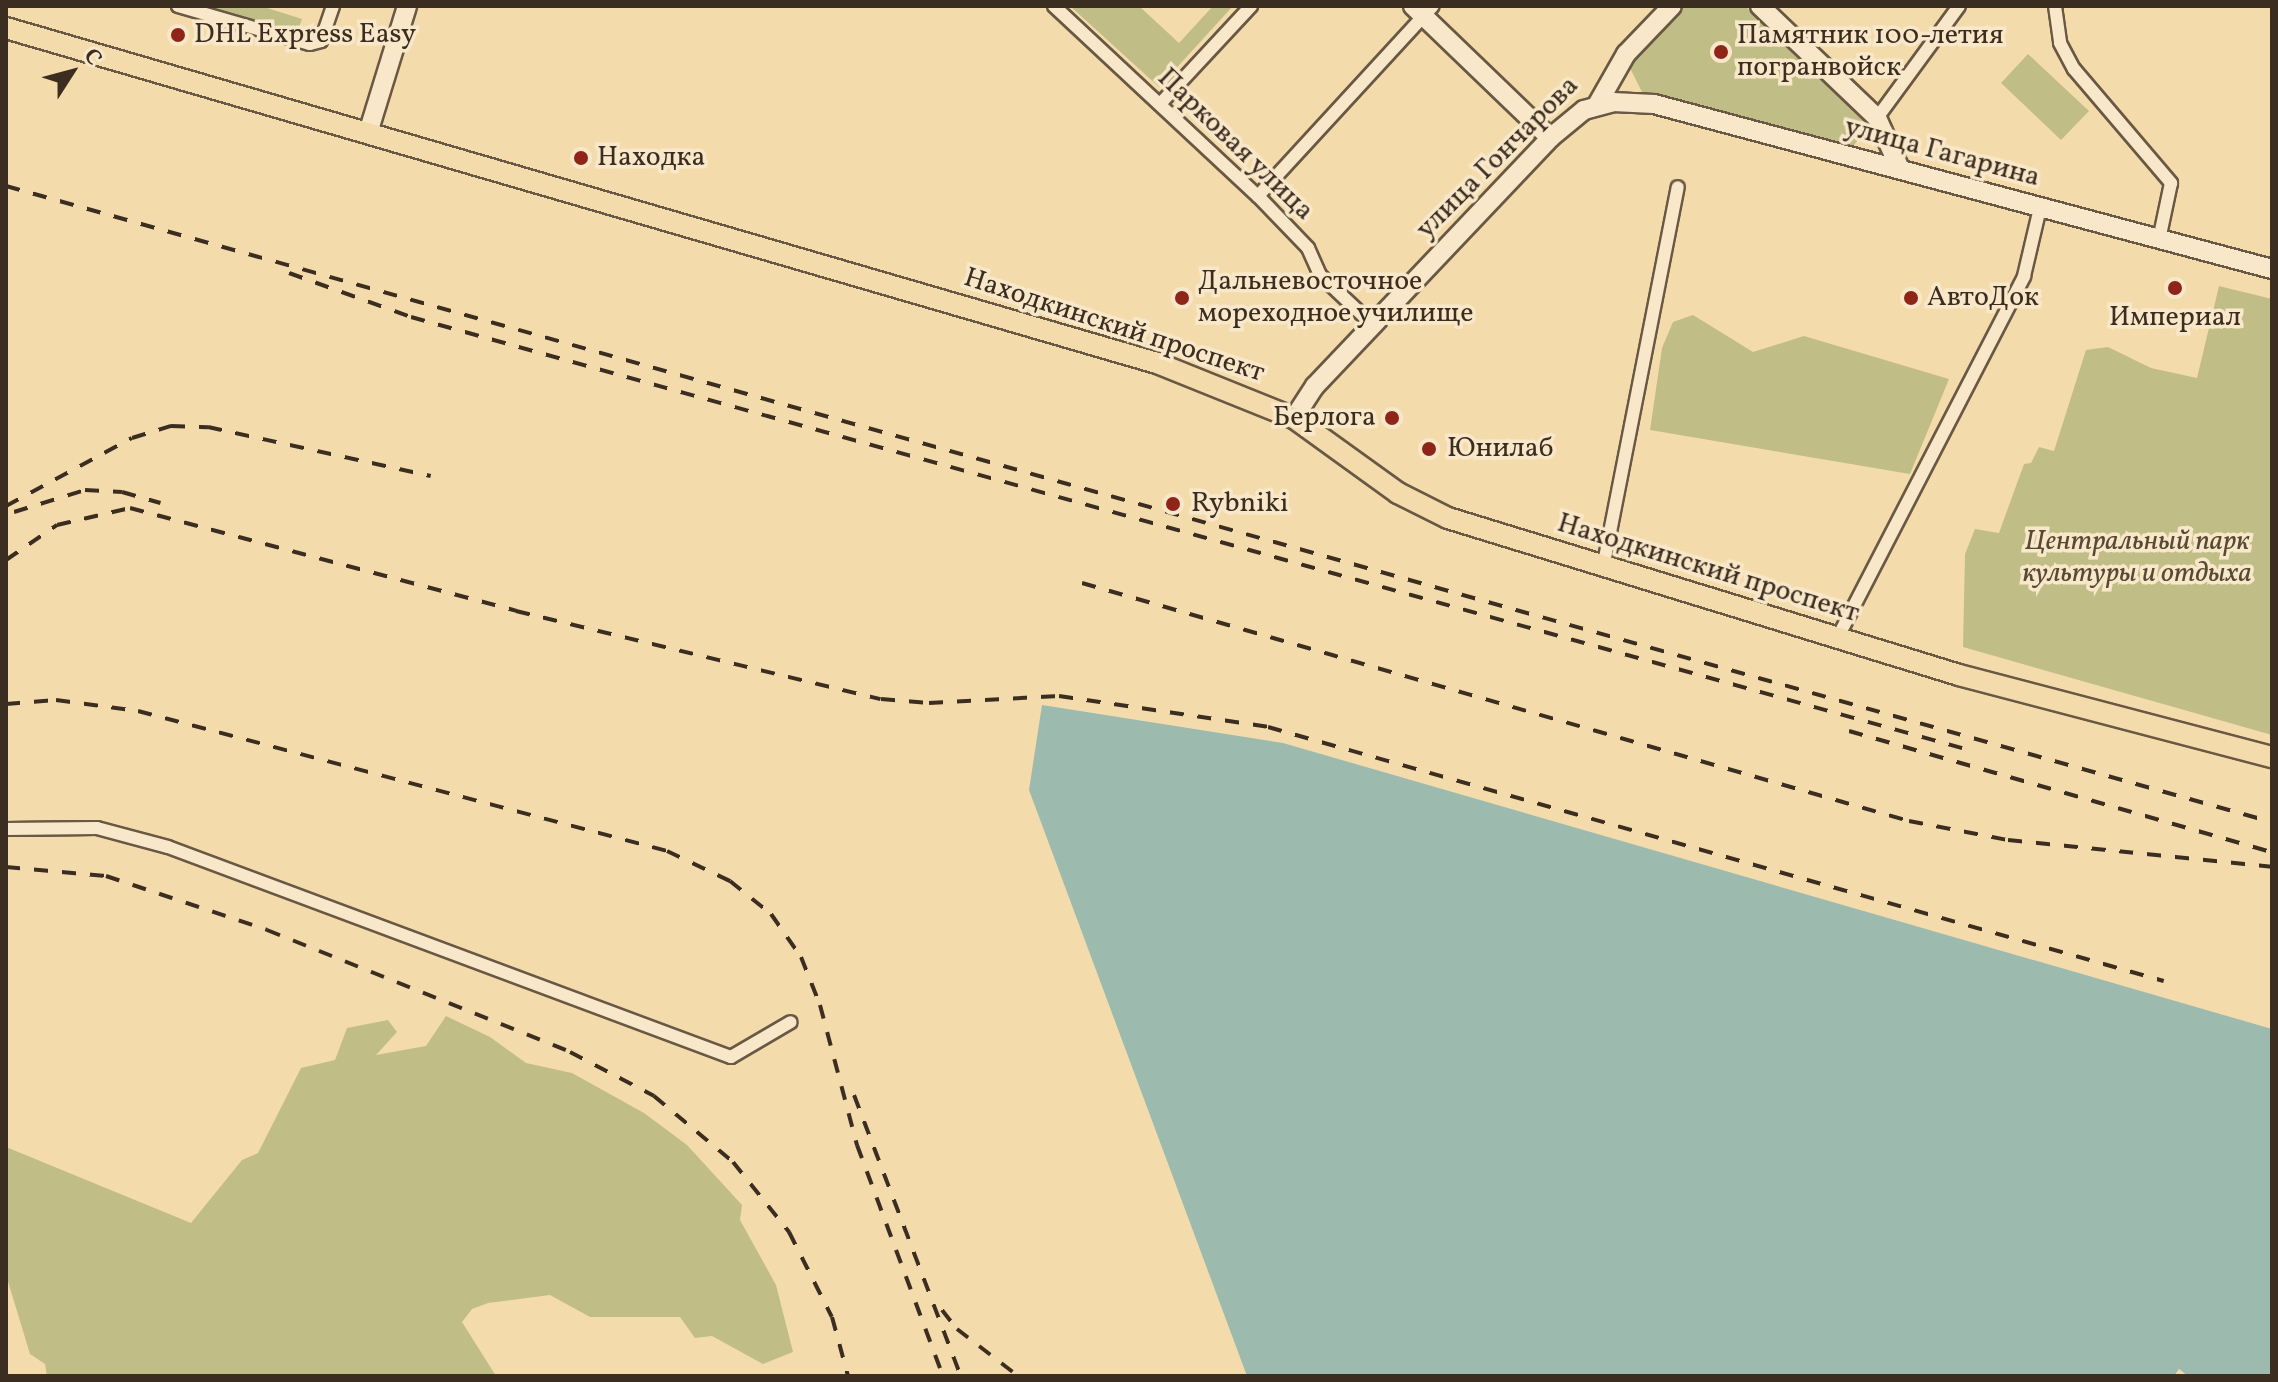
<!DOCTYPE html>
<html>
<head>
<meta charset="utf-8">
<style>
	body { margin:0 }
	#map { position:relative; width:2278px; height:1382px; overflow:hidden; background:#f4dbac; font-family:Vollkorn,serif }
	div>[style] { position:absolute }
	.green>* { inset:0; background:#c0be86 }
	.water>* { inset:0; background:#9cbbae }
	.roads { filter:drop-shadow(2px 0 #695843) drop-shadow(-2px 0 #695843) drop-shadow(0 2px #695843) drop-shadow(0 -2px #695843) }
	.street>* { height:12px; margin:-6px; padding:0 6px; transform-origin:6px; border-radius:6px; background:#f8e8c9 }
	.secondary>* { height:18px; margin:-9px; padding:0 9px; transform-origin:9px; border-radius:9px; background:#f8e8c9 }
	.primary>* { height:20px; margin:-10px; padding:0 10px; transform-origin:10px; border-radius:10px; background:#f4dbac }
	.rail>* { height:4px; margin-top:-2px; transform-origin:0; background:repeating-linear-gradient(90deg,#3b2d20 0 14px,transparent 0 28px) }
	.dots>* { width:22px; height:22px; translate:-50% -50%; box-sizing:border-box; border:4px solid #f8e8c9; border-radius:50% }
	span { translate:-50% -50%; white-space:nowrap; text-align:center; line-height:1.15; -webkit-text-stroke:7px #f8e8c9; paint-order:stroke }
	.poi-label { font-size:28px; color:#3b2d20 }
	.left { translate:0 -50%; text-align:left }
	.right { translate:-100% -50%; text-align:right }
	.street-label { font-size:28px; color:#3b2d20 }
	.park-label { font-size:28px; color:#564a34; font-style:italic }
	.frame { position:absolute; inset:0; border:8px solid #3b2d20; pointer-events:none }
	.north { position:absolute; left:32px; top:32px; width:80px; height:80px; -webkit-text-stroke:6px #f8e8c9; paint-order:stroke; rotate:54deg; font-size:22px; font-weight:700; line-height:32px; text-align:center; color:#3b2d20 }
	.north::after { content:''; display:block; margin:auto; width:28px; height:36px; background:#3b2d20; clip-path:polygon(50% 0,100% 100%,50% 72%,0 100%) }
</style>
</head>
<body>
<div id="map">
	<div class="green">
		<div style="clip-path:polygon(204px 6px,261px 6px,302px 19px,297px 33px)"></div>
		<div style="clip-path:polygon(1070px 6px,1139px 6px,1179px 43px,1213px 6px,1233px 6px,1159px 87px)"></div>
		<div style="clip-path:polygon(1680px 6px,1745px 6px,1869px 121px,1863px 134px,1854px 145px,1839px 145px,1642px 92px,1627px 62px)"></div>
		<div style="clip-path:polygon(2028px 54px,2089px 111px,2061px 140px,2001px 83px)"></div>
		<div style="clip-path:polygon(2219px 286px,2272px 299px,2272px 735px,1963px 647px,1965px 554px,1975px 529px,1999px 533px,2024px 464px,2031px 463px,2039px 447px,2054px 451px,2086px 350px,2108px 347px,2151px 368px,2197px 378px)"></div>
		<div style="clip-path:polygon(1693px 315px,1753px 352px,1804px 336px,1949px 379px,1910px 474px,1650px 430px,1662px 348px,1673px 322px)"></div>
		<div style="clip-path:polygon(446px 1016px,490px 1037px,526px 1063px,572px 1073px,644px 1113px,687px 1145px,742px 1205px,740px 1220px,776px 1285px,793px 1352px,763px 1364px,712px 1336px,695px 1338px,680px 1317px,590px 1317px,550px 1295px,488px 1303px,472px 1309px,462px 1322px,496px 1376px,47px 1376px,45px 1364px,30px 1354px,6px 1275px,6px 1147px,191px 1223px,242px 1160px,258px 1153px,301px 1068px,335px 1060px,347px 1028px,388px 1020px,397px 1032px,376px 1055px,426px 1046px)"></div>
	</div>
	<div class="water">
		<div style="clip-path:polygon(1042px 705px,1283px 743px,2272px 1029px,2272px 1376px,2188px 1376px,2179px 1369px,2174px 1376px,1247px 1376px,1029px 790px)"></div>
	</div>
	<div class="roads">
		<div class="street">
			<div style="left:178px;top:6px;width:137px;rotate:16.1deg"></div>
			<div style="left:310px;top:44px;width:11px;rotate:-15deg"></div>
			<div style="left:321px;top:41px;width:37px;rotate:-71deg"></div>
			<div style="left:1054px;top:6px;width:279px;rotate:43deg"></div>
			<div style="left:1258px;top:196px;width:72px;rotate:46.1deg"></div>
			<div style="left:1308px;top:248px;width:30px;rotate:66deg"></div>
			<div style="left:1320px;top:275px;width:73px;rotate:43.3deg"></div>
			<div style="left:2055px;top:6px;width:37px;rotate:82deg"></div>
			<div style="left:2060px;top:43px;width:30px;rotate:62deg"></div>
			<div style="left:2074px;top:69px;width:150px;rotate:49.6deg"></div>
			<div style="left:2171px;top:183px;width:58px;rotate:101.9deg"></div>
			<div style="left:1160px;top:104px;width:134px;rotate:-47.1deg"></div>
			<div style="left:1877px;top:118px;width:139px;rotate:-53.8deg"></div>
			<div style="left:1258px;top:196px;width:258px;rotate:-47.4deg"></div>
			<div style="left:1603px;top:568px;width:388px;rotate:-78.9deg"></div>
			<div style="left:1838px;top:637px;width:406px;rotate:-62.7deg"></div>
			<div style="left:2024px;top:276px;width:70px;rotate:-76.8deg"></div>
			<div style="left:6px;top:829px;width:91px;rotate:-0.6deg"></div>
			<div style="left:97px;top:828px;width:73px;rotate:15deg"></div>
			<div style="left:168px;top:847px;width:601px;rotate:20.46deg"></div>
			<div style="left:731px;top:1057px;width:69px;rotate:-30.3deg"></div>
		</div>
		<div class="secondary">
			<div style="left:1413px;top:6px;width:190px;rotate:43.9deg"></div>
			<div style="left:1760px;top:6px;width:162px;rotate:43.7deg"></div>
			<div style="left:1877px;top:118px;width:56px;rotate:65.7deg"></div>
			<div style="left:1597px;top:105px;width:59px;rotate:-60.4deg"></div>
			<div style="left:1626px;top:54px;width:66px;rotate:-46.2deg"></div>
			<div style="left:368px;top:133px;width:133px;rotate:-72.9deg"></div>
			<div style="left:1294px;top:418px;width:38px;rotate:-57deg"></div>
			<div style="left:1315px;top:386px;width:342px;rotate:-46.5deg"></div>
			<div style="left:1550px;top:138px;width:44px;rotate:-39.5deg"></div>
			<div style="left:1584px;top:110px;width:30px;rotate:-15deg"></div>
			<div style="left:1613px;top:102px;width:41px;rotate:2.8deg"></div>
			<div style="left:1654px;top:104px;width:640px;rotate:14.95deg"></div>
		</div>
		<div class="primary">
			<div style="left:6px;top:28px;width:1199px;rotate:16.23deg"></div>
			<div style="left:1157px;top:363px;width:148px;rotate:21.9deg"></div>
			<div style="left:1294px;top:418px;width:128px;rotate:35.8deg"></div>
			<div style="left:1398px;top:493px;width:56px;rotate:26.6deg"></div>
			<div style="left:1448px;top:518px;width:535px;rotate:17.08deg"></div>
			<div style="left:1959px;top:675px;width:324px;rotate:14.7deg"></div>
		</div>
	</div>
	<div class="rail">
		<div style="left:6px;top:186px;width:2354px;rotate:15.68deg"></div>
		<div style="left:289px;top:273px;width:130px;rotate:19.8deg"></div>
		<div style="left:411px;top:317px;width:1610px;rotate:15.53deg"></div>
		<div style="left:6px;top:506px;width:143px;rotate:-28.4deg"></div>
		<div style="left:132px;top:438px;width:41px;rotate:-17.1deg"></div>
		<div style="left:171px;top:426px;width:37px;rotate:2deg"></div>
		<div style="left:208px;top:427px;width:228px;rotate:12.4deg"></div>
		<div style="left:14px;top:512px;width:74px;rotate:-17.2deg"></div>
		<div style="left:85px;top:490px;width:37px;rotate:3deg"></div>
		<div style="left:122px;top:492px;width:40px;rotate:16deg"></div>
		<div style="left:6px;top:560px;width:62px;rotate:-34.5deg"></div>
		<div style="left:57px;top:525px;width:75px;rotate:-13.1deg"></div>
		<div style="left:130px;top:508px;width:400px;rotate:14.9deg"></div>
		<div style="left:516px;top:611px;width:375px;rotate:13.6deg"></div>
		<div style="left:881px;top:699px;width:48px;rotate:4.8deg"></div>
		<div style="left:929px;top:703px;width:130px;rotate:-3.1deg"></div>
		<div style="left:1059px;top:696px;width:211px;rotate:8.4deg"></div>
		<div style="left:1268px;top:727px;width:931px;rotate:15.83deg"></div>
		<div style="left:1082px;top:583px;width:861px;rotate:16.06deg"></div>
		<div style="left:1909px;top:821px;width:101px;rotate:10.9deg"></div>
		<div style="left:2008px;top:840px;width:265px;rotate:5.8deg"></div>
		<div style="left:6px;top:704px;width:50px;rotate:-4.6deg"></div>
		<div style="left:56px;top:700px;width:83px;rotate:7.6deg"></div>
		<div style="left:138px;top:711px;width:547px;rotate:14.82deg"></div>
		<div style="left:667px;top:851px;width:70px;rotate:25.5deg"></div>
		<div style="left:730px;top:881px;width:53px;rotate:38.8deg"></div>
		<div style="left:771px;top:914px;width:52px;rotate:55.1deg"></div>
		<div style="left:801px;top:957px;width:52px;rotate:68.4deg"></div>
		<div style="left:820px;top:1005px;width:145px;rotate:75.2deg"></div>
		<div style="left:857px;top:1145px;width:246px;rotate:69.6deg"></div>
		<div style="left:1849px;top:731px;width:440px;rotate:16deg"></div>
		<div style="left:6px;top:867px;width:100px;rotate:5.1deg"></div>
		<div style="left:106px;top:876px;width:170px;rotate:18.5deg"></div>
		<div style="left:267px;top:930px;width:327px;rotate:21.9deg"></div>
		<div style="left:570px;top:1052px;width:95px;rotate:27.6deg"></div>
		<div style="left:654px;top:1096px;width:103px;rotate:39.9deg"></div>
		<div style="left:733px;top:1162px;width:90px;rotate:51.3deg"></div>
		<div style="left:789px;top:1232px;width:95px;rotate:63.2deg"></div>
		<div style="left:832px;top:1317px;width:61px;rotate:74.8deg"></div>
		<div style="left:854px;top:1095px;width:301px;rotate:69.2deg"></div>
		<div style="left:942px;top:1310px;width:24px;rotate:52deg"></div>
		<div style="left:957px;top:1329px;width:77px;rotate:37.6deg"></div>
	</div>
	<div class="dots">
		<div style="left:178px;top:35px;background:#8f2418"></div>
		<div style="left:1721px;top:52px;background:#8f2418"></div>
		<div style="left:581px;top:158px;background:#8f2418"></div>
		<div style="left:2175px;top:288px;background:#8f2418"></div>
		<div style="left:1182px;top:298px;background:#8f2418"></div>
		<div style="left:1911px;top:298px;background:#8f2418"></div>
		<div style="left:1392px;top:418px;background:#8f2418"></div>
		<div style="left:1429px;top:449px;background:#8f2418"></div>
		<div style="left:1173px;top:504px;background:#8f2418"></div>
	</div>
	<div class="poi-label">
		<span class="left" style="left:194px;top:35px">DHL Express Easy</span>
		<span class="left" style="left:1737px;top:52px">Памятник 100-летия<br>погранвойск</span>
		<span class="left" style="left:597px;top:158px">Находка</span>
		<span class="left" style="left:1198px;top:298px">Дальневосточное<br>мореходное училище</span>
		<span class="left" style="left:1927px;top:298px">АвтоДок</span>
		<span style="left:2175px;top:318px">Империал</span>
		<span class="right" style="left:1376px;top:418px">Берлога</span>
		<span class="left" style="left:1447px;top:449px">Юнилаб</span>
		<span class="left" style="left:1191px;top:504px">Rybniki</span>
	</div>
	<div class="street-label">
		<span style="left:1235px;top:145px;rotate:44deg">Парковая улица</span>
		<span style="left:1942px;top:153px;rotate:15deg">улица Гагарина</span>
		<span style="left:1498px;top:158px;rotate:-45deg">улица Гончарова</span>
		<span style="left:1114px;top:326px;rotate:18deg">Находкинский проспект</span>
		<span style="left:1708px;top:569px;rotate:17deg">Находкинский проспект</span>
	</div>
	<div class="park-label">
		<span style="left:2137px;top:558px">Центральный парк<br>культуры и отдыха</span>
	</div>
	<div class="frame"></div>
	<div class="north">С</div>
</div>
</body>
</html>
